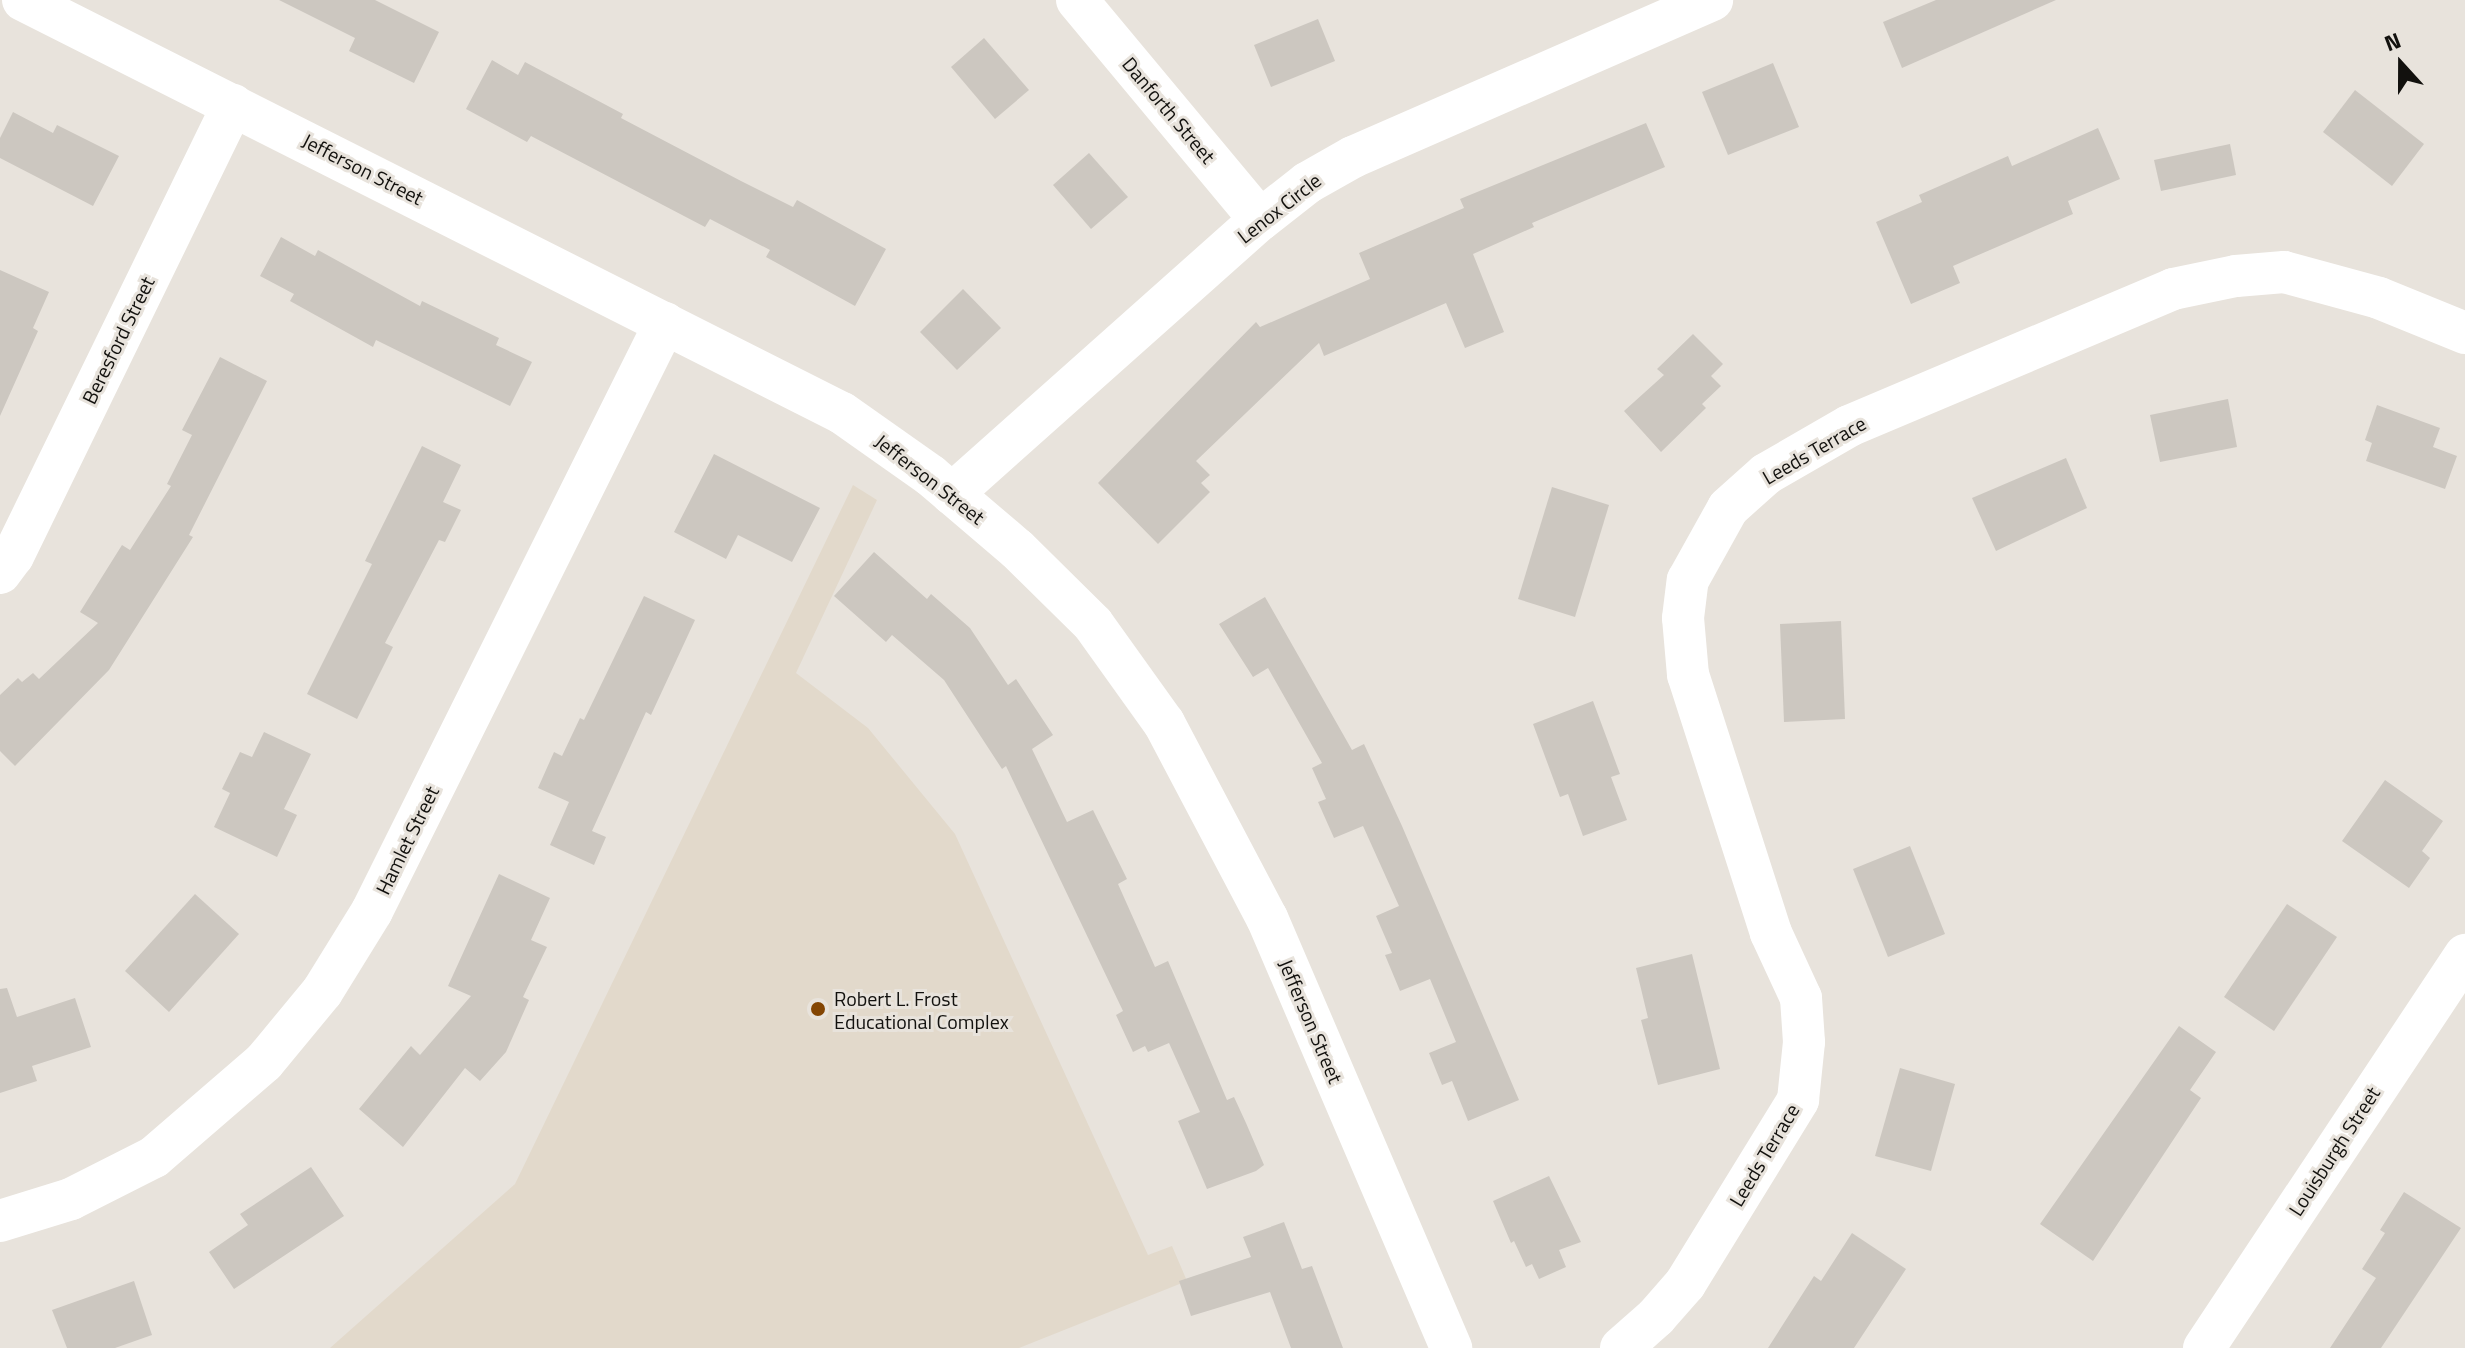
<!DOCTYPE html>
<html>
<head>
<meta charset="utf-8">
<style>
	body { margin:0 }
	#map { position:relative; width:2465px; height:1348px; overflow:hidden; background:#e8e3dc; font-family:"Titillium Web",sans-serif }
	div>[style] { position:absolute }
	.built>* { inset:0; background:#e2d9cb }
	.building>* { inset:0; background:#ccc7c0 }
	.street>* { height:42px; margin:-21px; padding:0 21px; transform-origin:21px; border-radius:21px; background:#fff }
	.dots>* { width:22px; height:22px; translate:-50% -50%; box-sizing:border-box; border:4px solid #e8e3dc; border-radius:50% }
	span { translate:-50% -50%; white-space:nowrap; text-align:center; line-height:1.15; -webkit-text-stroke:6px #e8e3dc; paint-order:stroke }
	.street-label { font-size:20px; color:#12110e }
	.poi-label { font-size:20px; color:#12110e }
	.left { translate:0 -50%; text-align:left }
	.north { position:absolute; left:2361px; top:24px; width:80px; height:80px; -webkit-text-stroke:6px #e8e3dc; paint-order:stroke; rotate:339deg; font-size:22px; font-weight:700; line-height:32px; text-align:center; color:#12110e }
	.north::after { content:''; display:block; margin:auto; width:28px; height:36px; background:#12110e; clip-path:polygon(50% 0,100% 100%,50% 72%,0 100%) }
</style>
</head>
<body>
<div id="map">
	<div class="built">
		<div style="clip-path:polygon(853px 485px,877px 500px,796px 673px,868px 728px,955px 834px,1148px 1255px,1172px 1246px,1187px 1281px,1019px 1348px,330px 1348px,515px 1184px)"></div>
	</div>
	<div class="building">
		<div style="clip-path:polygon(279px 0,375px 0,439px 32px,414px 83px,349px 51px,355px 38px)"></div>
		<div style="clip-path:polygon(1936px 0,2056px 0,1902px 68px,1883px 22px)"></div>
		<div style="clip-path:polygon(1318px 19px,1335px 61px,1271px 87px,1254px 45px)"></div>
		<div style="clip-path:polygon(984px 38px,1029px 90px,995px 119px,951px 67px)"></div>
		<div style="clip-path:polygon(492px 60px,518px 75px,525px 62px,623px 114px,621px 118px,741px 181px,793px 207px,797px 200px,886px 249px,855px 306px,766px 257px,770px 250px,710px 219px,705px 227px,531px 136px,527px 142px,466px 109px)"></div>
		<div style="clip-path:polygon(1773px 63px,1799px 127px,1728px 155px,1702px 92px)"></div>
		<div style="clip-path:polygon(2355px 90px,2424px 144px,2392px 186px,2323px 132px)"></div>
		<div style="clip-path:polygon(13px 112px,53px 133px,57px 125px,119px 156px,93px 206px,0 158px,0 138px)"></div>
		<div style="clip-path:polygon(1646px 123px,1665px 167px,1532px 223px,1534px 227px,1473px 254px,1504px 332px,1465px 348px,1446px 303px,1324px 356px,1319px 343px,1196px 461px,1210px 475px,1201px 483px,1210px 492px,1158px 544px,1098px 483px,1256px 322px,1260px 327px,1370px 279px,1359px 253px,1464px 208px,1460px 199px)"></div>
		<div style="clip-path:polygon(2098px 128px,2120px 179px,2068px 201px,2073px 214px,1953px 266px,1960px 283px,1911px 304px,1876px 222px,1922px 202px,1919px 195px,2008px 156px,2012px 166px)"></div>
		<div style="clip-path:polygon(2230px 144px,2236px 175px,2161px 191px,2154px 160px)"></div>
		<div style="clip-path:polygon(1089px 153px,1128px 197px,1091px 229px,1053px 185px)"></div>
		<div style="clip-path:polygon(281px 237px,315px 256px,318px 250px,420px 306px,422px 301px,499px 338px,496px 345px,532px 362px,510px 406px,376px 340px,373px 347px,290px 301px,294px 294px,260px 276px)"></div>
		<div style="clip-path:polygon(0 270px,49px 292px,33px 328px,38px 331px,0 416px)"></div>
		<div style="clip-path:polygon(963px 289px,1001px 328px,957px 370px,920px 332px)"></div>
		<div style="clip-path:polygon(1693px 334px,1723px 364px,1711px 376px,1721px 386px,1702px 404px,1706px 408px,1661px 452px,1624px 411px,1664px 375px,1657px 369px)"></div>
		<div style="clip-path:polygon(220px 357px,267px 381px,189px 535px,193px 537px,109px 670px,15px 766px,0 751px,0 695px,18px 678px,22px 682px,33px 673px,39px 679px,98px 623px,80px 612px,122px 545px,130px 550px,171px 486px,167px 484px,192px 435px,182px 430px)"></div>
		<div style="clip-path:polygon(2228px 399px,2237px 447px,2160px 462px,2150px 415px)"></div>
		<div style="clip-path:polygon(2377px 405px,2440px 428px,2433px 447px,2457px 456px,2445px 489px,2366px 461px,2372px 443px,2365px 440px)"></div>
		<div style="clip-path:polygon(422px 446px,461px 465px,443px 502px,461px 510px,445px 542px,439px 540px,385px 643px,393px 647px,357px 719px,307px 694px,372px 564px,365px 561px)"></div>
		<div style="clip-path:polygon(714px 454px,820px 508px,792px 562px,738px 535px,726px 559px,674px 532px)"></div>
		<div style="clip-path:polygon(2066px 458px,2087px 508px,1996px 551px,1972px 498px)"></div>
		<div style="clip-path:polygon(1552px 487px,1609px 505px,1575px 617px,1518px 599px)"></div>
		<div style="clip-path:polygon(874px 552px,927px 599px,931px 594px,970px 628px,1008px 685px,1016px 679px,1053px 735px,1032px 749px,1067px 822px,1093px 810px,1127px 879px,1118px 884px,1155px 967px,1168px 961px,1227px 1100px,1234px 1097px,1246px 1123px,1264px 1165px,1256px 1171px,1207px 1189px,1178px 1121px,1200px 1112px,1169px 1043px,1148px 1052px,1145px 1046px,1133px 1052px,1116px 1015px,1123px 1011px,1006px 766px,1002px 769px,944px 680px,892px 635px,886px 642px,834px 596px)"></div>
		<div style="clip-path:polygon(644px 596px,695px 620px,651px 715px,646px 712px,592px 831px,606px 837px,594px 865px,550px 845px,569px 802px,538px 788px,554px 752px,562px 756px,580px 718px,584px 720px)"></div>
		<div style="clip-path:polygon(1265px 597px,1352px 750px,1364px 744px,1402px 826px,1519px 1100px,1468px 1121px,1452px 1081px,1442px 1085px,1429px 1053px,1456px 1042px,1430px 979px,1400px 991px,1385px 955px,1392px 953px,1376px 916px,1399px 906px,1363px 826px,1334px 838px,1318px 802px,1326px 799px,1312px 768px,1322px 763px,1268px 668px,1253px 677px,1219px 624px)"></div>
		<div style="clip-path:polygon(1841px 621px,1845px 719px,1784px 722px,1780px 624px)"></div>
		<div style="clip-path:polygon(1593px 701px,1620px 774px,1611px 777px,1627px 820px,1583px 836px,1568px 794px,1560px 797px,1533px 724px)"></div>
		<div style="clip-path:polygon(264px 732px,311px 754px,284px 809px,297px 815px,277px 857px,214px 827px,230px 793px,222px 789px,240px 752px,252px 757px)"></div>
		<div style="clip-path:polygon(2385px 780px,2443px 821px,2422px 851px,2430px 858px,2409px 888px,2342px 841px)"></div>
		<div style="clip-path:polygon(1910px 846px,1945px 934px,1888px 957px,1853px 869px)"></div>
		<div style="clip-path:polygon(499px 874px,550px 898px,531px 940px,547px 947px,523px 997px,529px 1000px,506px 1052px,480px 1081px,465px 1068px,403px 1147px,359px 1109px,411px 1046px,420px 1055px,471px 996px,448px 986px)"></div>
		<div style="clip-path:polygon(195px 894px,239px 934px,169px 1012px,125px 971px)"></div>
		<div style="clip-path:polygon(2287px 904px,2337px 937px,2274px 1031px,2224px 997px)"></div>
		<div style="clip-path:polygon(1692px 954px,1720px 1069px,1658px 1085px,1641px 1020px,1648px 1018px,1636px 968px)"></div>
		<div style="clip-path:polygon(7px 988px,17px 1017px,75px 998px,91px 1047px,32px 1066px,37px 1081px,0 1093px,0 989px)"></div>
		<div style="clip-path:polygon(2179px 1026px,2216px 1052px,2190px 1090px,2201px 1098px,2093px 1261px,2040px 1224px)"></div>
		<div style="clip-path:polygon(1900px 1068px,1955px 1084px,1931px 1171px,1875px 1156px)"></div>
		<div style="clip-path:polygon(311px 1167px,344px 1216px,234px 1289px,209px 1252px,248px 1225px,240px 1214px)"></div>
		<div style="clip-path:polygon(1549px 1176px,1581px 1242px,1559px 1250px,1566px 1267px,1539px 1279px,1532px 1264px,1526px 1267px,1514px 1241px,1511px 1243px,1493px 1201px)"></div>
		<div style="clip-path:polygon(2404px 1192px,2461px 1228px,2381px 1348px,2330px 1348px,2376px 1278px,2362px 1269px,2385px 1233px,2380px 1230px)"></div>
		<div style="clip-path:polygon(1284px 1222px,1302px 1269px,1312px 1266px,1343px 1348px,1291px 1348px,1270px 1292px,1191px 1316px,1179px 1281px,1251px 1257px,1243px 1237px)"></div>
		<div style="clip-path:polygon(1852px 1233px,1906px 1269px,1854px 1348px,1768px 1348px,1814px 1276px,1821px 1281px)"></div>
		<div style="clip-path:polygon(134px 1281px,152px 1335px,115px 1348px,67px 1348px,52px 1310px)"></div>
	</div>
	<div class="street">
		<div style="left:23px;top:0;width:917px;rotate:26.76deg"></div>
		<div style="left:842px;top:413px;width:108px;rotate:35.2deg"></div>
		<div style="left:930px;top:475px;width:114px;rotate:40.4deg"></div>
		<div style="left:1017px;top:549px;width:107px;rotate:44.6deg"></div>
		<div style="left:1093px;top:624px;width:122px;rotate:54.4deg"></div>
		<div style="left:1164px;top:723px;width:221px;rotate:62.2deg"></div>
		<div style="left:1267px;top:918px;width:468px;rotate:66.8deg"></div>
		<div style="left:1077px;top:0;width:286px;rotate:50.2deg"></div>
		<div style="left:952px;top:494px;width:412px;rotate:-41.7deg"></div>
		<div style="left:1260px;top:220px;width:60px;rotate:-38.2deg"></div>
		<div style="left:1307px;top:183px;width:53px;rotate:-29.5deg"></div>
		<div style="left:1353px;top:157px;width:392px;rotate:-23.6deg"></div>
		<div style="left:0;top:573px;width:21px;rotate:-53deg"></div>
		<div style="left:13px;top:556px;width:502px;rotate:-64deg"></div>
		<div style="left:0;top:1221px;width:74px;rotate:-17.2deg"></div>
		<div style="left:71px;top:1199px;width:93px;rotate:-26.8deg"></div>
		<div style="left:154px;top:1157px;width:145px;rotate:-40.8deg"></div>
		<div style="left:264px;top:1062px;width:91px;rotate:-50.4deg"></div>
		<div style="left:322px;top:992px;width:95px;rotate:-58.3deg"></div>
		<div style="left:372px;top:911px;width:657px;rotate:-63.51deg"></div>
		<div style="left:1621px;top:1348px;width:47px;rotate:-41.5deg"></div>
		<div style="left:1656px;top:1317px;width:44px;rotate:-48.7deg"></div>
		<div style="left:1685px;top:1284px;width:216px;rotate:-58.4deg"></div>
		<div style="left:1798px;top:1100px;width:58px;rotate:-84.1deg"></div>
		<div style="left:1804px;top:1042px;width:44px;rotate:-93.9deg"></div>
		<div style="left:1801px;top:998px;width:72px;rotate:-114.8deg"></div>
		<div style="left:1771px;top:933px;width:271px;rotate:-107.8deg"></div>
		<div style="left:1688px;top:675px;width:57px;rotate:-95deg"></div>
		<div style="left:1683px;top:618px;width:38px;rotate:-83deg"></div>
		<div style="left:1688px;top:580px;width:82px;rotate:-60.9deg"></div>
		<div style="left:1728px;top:508px;width:51px;rotate:-41.8deg"></div>
		<div style="left:1766px;top:474px;width:96px;rotate:-30deg"></div>
		<div style="left:1849px;top:426px;width:352px;rotate:-22.9deg"></div>
		<div style="left:2173px;top:289px;width:64px;rotate:-11.7deg"></div>
		<div style="left:2236px;top:276px;width:48px;rotate:-4.8deg"></div>
		<div style="left:2284px;top:272px;width:98px;rotate:15.3deg"></div>
		<div style="left:2379px;top:298px;width:93px;rotate:22.1deg"></div>
		<div style="left:2204px;top:1348px;width:472px;rotate:-56.4deg"></div>
	</div>
	<div class="dots">
		<div style="left:818px;top:1009px;background:#834503"></div>
	</div>
	<div class="street-label">
		<span style="left:1169px;top:110px;rotate:50deg">Danforth Street</span>
		<span style="left:363px;top:169px;rotate:27deg">Jefferson Street</span>
		<span style="left:1279px;top:208px;rotate:-38deg">Lenox Circle</span>
		<span style="left:118px;top:340px;rotate:-64deg">Beresford Street</span>
		<span style="left:1814px;top:450px;rotate:-30deg">Leeds Terrace</span>
		<span style="left:930px;top:479px;rotate:38deg">Jefferson Street</span>
		<span style="left:407px;top:840px;rotate:-64deg">Hamlet Street</span>
		<span style="left:1311px;top:1021px;rotate:67deg">Jefferson Street</span>
		<span style="left:2334px;top:1151px;rotate:-57deg">Louisburgh Street</span>
		<span style="left:1764px;top:1155px;rotate:-59deg">Leeds Terrace</span>
	</div>
	<div class="poi-label">
		<span class="left" style="left:834px;top:1010px">Robert L. Frost<br>Educational Complex</span>
	</div>
	<div class="north">N</div>
</div>
</body>
</html>
